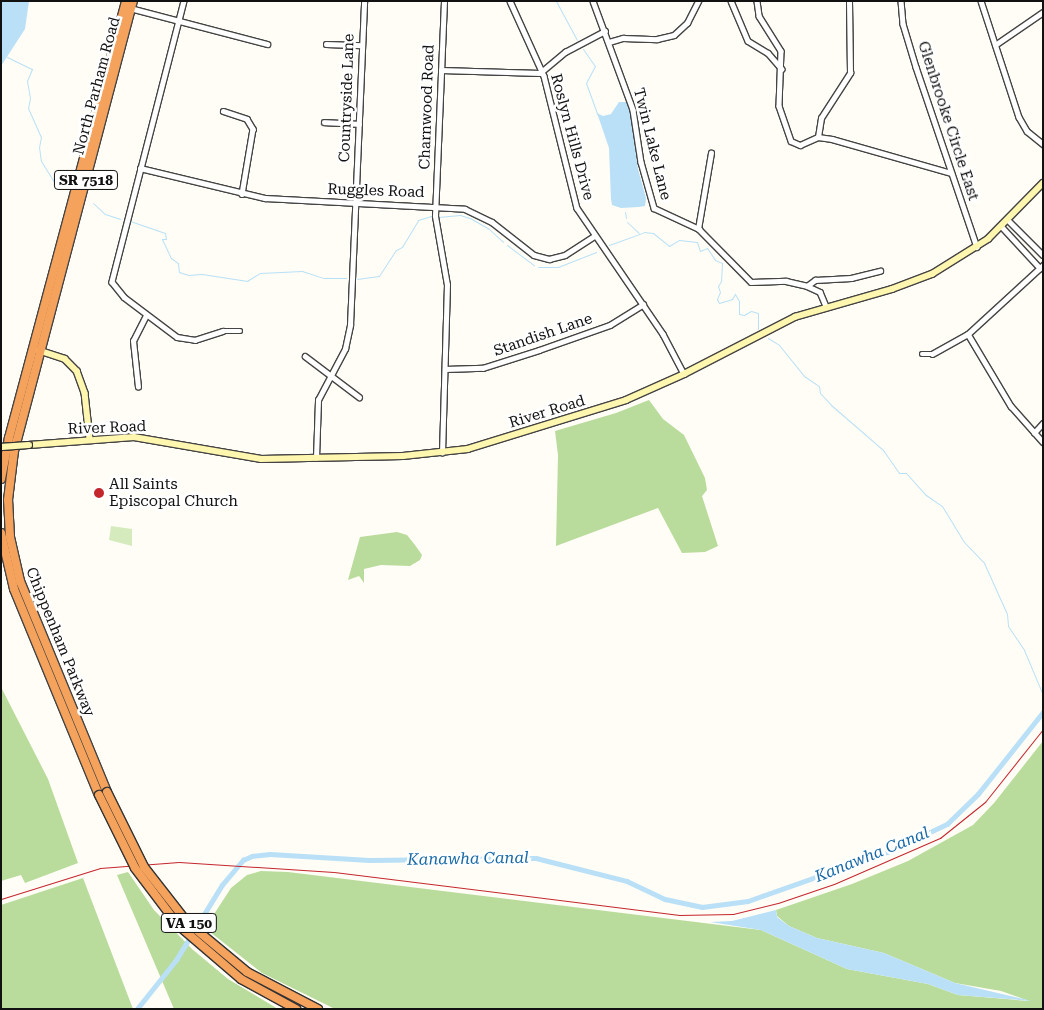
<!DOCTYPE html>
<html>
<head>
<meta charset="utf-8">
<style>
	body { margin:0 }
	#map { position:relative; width:1044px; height:1010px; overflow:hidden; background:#fffdf5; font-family:"Roboto Serif",serif }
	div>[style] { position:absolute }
	.green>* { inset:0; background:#d5ebbd }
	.forest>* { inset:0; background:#b9dc9c }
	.water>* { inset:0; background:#b9e0f7 }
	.stream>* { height:1px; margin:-0.5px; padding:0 0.5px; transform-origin:0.5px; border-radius:0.5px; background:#b9e0f7 }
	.canal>* { height:4.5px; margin:-2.25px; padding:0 2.25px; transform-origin:2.25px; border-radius:2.25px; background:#b9e0f7 }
	.roads { filter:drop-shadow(1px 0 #444) drop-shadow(-1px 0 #444) drop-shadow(0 1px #444) drop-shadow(0 -1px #444) }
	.street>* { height:4.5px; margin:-2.25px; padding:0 2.25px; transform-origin:2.25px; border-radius:2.25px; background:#fff }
	.secondary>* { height:5.5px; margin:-2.75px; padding:0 2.75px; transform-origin:2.75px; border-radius:2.75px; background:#fff6b0 }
	.highway>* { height:8px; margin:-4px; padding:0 4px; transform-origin:4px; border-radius:4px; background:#f5a25d }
	.rail>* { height:1px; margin:-0.5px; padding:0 0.5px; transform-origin:0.5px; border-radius:0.5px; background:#c4262e }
	.bridges { filter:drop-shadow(1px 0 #333) drop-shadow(-1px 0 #333) drop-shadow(0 1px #333) drop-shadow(0 -1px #333) }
	.secondary-bridge>* { height:5.5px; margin:-2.75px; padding:0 2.75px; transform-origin:2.75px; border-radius:2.75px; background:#fff6b0 }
	.highway-bridge>* { height:8px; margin:-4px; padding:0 4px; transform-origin:4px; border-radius:4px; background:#f5a25d }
	.dots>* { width:14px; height:14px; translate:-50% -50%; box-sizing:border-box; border:2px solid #fff; border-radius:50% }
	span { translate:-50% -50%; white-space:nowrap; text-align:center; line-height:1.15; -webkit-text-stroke:5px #fff; paint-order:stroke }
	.shield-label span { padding:1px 4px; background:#fff; border:1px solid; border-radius:4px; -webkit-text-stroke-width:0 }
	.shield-label { font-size:14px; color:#111; font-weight:700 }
	.street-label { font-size:15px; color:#111 }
	.poi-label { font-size:15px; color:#111 }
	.left { translate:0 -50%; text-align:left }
	.water-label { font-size:16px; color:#1768a6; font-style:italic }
	.frame { position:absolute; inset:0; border:2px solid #111; pointer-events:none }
</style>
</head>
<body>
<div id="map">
	<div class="green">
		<div style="clip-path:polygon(111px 526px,132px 529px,132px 546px,109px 540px)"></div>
	</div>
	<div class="forest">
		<div style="clip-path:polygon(649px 400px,663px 419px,684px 435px,705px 478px,707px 490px,702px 496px,718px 546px,705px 552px,682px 553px,658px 508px,556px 546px,558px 455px,555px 431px,616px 413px)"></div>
		<div style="clip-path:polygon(397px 532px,407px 535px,415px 545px,422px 555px,420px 560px,410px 566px,381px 565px,364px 569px,364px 583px,359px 576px,348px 580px,360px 537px)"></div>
		<div style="clip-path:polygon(1px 687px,48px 779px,78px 863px,25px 883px,21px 875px,1px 881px)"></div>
		<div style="clip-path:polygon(1043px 741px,1043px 1009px,335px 1009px,262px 973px,205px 928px,231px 888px,247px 875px,261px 871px,288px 872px,761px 930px,847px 969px,928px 984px,958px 995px,1029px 1001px,1001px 991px,955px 983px,884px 953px,817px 938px,789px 926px,777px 916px,776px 910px,852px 884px,908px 861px,973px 825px,994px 803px)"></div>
		<div style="clip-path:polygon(128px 872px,154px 910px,192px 949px,228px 979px,278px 1009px,174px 1009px,117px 875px)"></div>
		<div style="clip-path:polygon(83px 878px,133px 1009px,1px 1009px,1px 905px)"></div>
	</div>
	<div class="water">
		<div style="clip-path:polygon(1px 1px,29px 1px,25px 29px,1px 66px)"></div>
		<div style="clip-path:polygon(619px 102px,627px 102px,630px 112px,638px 169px,646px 198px,645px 206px,639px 207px,621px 208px,612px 205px,611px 199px,609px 148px,597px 113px,603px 116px,611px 114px)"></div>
		<div style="clip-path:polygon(776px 910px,777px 917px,789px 926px,817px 938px,884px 953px,955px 983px,1032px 1001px,958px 995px,928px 984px,847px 969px,761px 930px,710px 922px,732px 921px)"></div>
	</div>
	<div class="stream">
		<div style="left:556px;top:1px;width:44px;rotate:61.7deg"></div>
		<div style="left:583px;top:49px;width:21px;rotate:55deg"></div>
		<div style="left:595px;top:66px;width:19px;rotate:118deg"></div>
		<div style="left:586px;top:83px;width:33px;rotate:70deg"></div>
		<div style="left:7px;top:57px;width:28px;rotate:26deg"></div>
		<div style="left:32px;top:69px;width:13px;rotate:113deg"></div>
		<div style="left:27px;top:81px;width:17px;rotate:80deg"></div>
		<div style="left:30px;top:98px;width:10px;rotate:101deg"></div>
		<div style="left:28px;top:108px;width:32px;rotate:66deg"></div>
		<div style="left:41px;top:137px;width:10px;rotate:101deg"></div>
		<div style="left:39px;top:147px;width:14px;rotate:82deg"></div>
		<div style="left:41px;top:161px;width:26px;rotate:58deg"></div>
		<div style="left:55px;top:183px;width:9px;rotate:32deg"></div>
		<div style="left:93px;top:203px;width:16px;rotate:43deg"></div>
		<div style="left:105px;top:214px;width:16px;rotate:18deg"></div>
		<div style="left:625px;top:212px;width:6px;rotate:81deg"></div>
		<div style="left:438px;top:217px;width:22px;rotate:-5deg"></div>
		<div style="left:460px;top:215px;width:10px;rotate:17deg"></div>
		<div style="left:470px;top:218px;width:22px;rotate:30deg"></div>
		<div style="left:489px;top:229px;width:19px;rotate:43deg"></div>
		<div style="left:130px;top:221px;width:37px;rotate:19deg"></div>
		<div style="left:165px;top:233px;width:6px;rotate:81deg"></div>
		<div style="left:166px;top:239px;width:4px;rotate:180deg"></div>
		<div style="left:162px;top:239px;width:21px;rotate:65deg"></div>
		<div style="left:171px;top:258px;width:9px;rotate:36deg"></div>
		<div style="left:178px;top:263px;width:9px;rotate:84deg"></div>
		<div style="left:179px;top:272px;width:9px;rotate:18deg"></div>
		<div style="left:188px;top:275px;width:14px;rotate:-4deg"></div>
		<div style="left:202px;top:274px;width:46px;rotate:8.8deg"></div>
		<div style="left:247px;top:281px;width:15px;rotate:-32deg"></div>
		<div style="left:260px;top:273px;width:42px;rotate:-2.7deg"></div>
		<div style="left:302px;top:271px;width:23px;rotate:18deg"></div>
		<div style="left:324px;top:278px;width:22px"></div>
		<div style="left:627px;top:222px;width:16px;rotate:43deg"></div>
		<div style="left:507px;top:245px;width:34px;rotate:37deg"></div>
		<div style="left:609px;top:245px;width:37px;rotate:-20deg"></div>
		<div style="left:644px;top:232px;width:9px;rotate:6deg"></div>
		<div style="left:653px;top:233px;width:21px;rotate:39deg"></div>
		<div style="left:669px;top:246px;width:12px;rotate:-31deg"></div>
		<div style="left:679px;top:240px;width:18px;rotate:6deg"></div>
		<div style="left:697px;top:242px;width:9px;rotate:72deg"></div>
		<div style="left:700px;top:251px;width:8px;rotate:-23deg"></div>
		<div style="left:707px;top:248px;width:14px;rotate:56deg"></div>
		<div style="left:715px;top:260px;width:8px;rotate:23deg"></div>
		<div style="left:722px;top:263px;width:18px;rotate:93deg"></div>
		<div style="left:721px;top:281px;width:6px;rotate:121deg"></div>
		<div style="left:718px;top:286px;width:6px;rotate:72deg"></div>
		<div style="left:720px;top:292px;width:8px;rotate:113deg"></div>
		<div style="left:717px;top:299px;width:4px;rotate:63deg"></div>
		<div style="left:719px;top:303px;width:14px;rotate:-17deg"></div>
		<div style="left:732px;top:299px;width:6px;rotate:-59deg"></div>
		<div style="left:735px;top:294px;width:8px;rotate:60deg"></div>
		<div style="left:739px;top:301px;width:13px;rotate:90deg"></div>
		<div style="left:739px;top:314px;width:5px;rotate:11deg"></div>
		<div style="left:744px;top:315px;width:8px;rotate:-30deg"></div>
		<div style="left:751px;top:311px;width:7px;rotate:16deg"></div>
		<div style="left:758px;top:313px;width:16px;rotate:90deg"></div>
		<div style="left:538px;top:267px;width:20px"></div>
		<div style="left:558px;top:267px;width:41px;rotate:-21.5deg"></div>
		<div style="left:357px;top:279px;width:22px;rotate:-8deg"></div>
		<div style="left:379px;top:276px;width:31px;rotate:-57deg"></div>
		<div style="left:396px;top:250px;width:7px;rotate:-27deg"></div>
		<div style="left:402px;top:247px;width:31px;rotate:-59deg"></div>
		<div style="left:418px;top:220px;width:14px;rotate:-17deg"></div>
		<div style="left:768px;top:338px;width:13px;rotate:32deg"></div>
		<div style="left:779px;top:345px;width:40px;rotate:51deg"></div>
		<div style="left:804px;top:376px;width:18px;rotate:34deg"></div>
		<div style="left:819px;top:386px;width:7px;rotate:82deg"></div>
		<div style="left:820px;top:393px;width:16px;rotate:47deg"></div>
		<div style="left:831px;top:405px;width:69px;rotate:40.9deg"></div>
		<div style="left:883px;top:450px;width:28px;rotate:55deg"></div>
		<div style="left:899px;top:473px;width:7px"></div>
		<div style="left:906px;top:473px;width:30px;rotate:48deg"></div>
		<div style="left:926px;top:495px;width:19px;rotate:35deg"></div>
		<div style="left:942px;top:506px;width:42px;rotate:58.6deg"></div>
		<div style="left:964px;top:542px;width:29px;rotate:46deg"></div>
		<div style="left:984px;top:563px;width:56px;rotate:65.7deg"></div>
		<div style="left:1007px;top:614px;width:12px;rotate:85deg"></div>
		<div style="left:1008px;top:626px;width:29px;rotate:56deg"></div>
		<div style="left:1024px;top:650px;width:49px;rotate:67.1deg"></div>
	</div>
	<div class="canal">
		<div style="left:137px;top:1009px;width:63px;rotate:-51.5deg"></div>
		<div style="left:176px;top:960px;width:88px;rotate:-58.5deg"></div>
		<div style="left:222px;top:885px;width:33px;rotate:-50deg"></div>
		<div style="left:243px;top:860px;width:10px;rotate:-24deg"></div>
		<div style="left:252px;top:856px;width:18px;rotate:-6deg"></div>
		<div style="left:270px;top:854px;width:99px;rotate:3.5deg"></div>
		<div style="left:369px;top:860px;width:167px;rotate:-0.7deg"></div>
		<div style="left:536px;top:858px;width:94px;rotate:14.2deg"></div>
		<div style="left:627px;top:881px;width:42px;rotate:25.3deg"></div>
		<div style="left:665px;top:899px;width:38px;rotate:12deg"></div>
		<div style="left:702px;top:907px;width:46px;rotate:-7.4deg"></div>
		<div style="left:748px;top:901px;width:151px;rotate:-19.4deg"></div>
		<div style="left:890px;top:851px;width:63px;rotate:-25.3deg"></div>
		<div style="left:947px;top:824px;width:43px;rotate:-44.1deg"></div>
		<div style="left:978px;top:794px;width:105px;rotate:-51.6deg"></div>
	</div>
	<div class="roads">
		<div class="street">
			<div style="left:184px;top:1px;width:290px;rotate:104.4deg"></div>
			<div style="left:112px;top:282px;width:19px;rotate:51deg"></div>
			<div style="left:124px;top:297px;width:66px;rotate:37deg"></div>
			<div style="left:177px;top:337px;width:18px;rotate:9deg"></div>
			<div style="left:195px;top:340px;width:29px;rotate:-18deg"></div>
			<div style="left:223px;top:331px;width:17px"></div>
			<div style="left:510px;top:1px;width:82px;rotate:65.6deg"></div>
			<div style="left:544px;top:76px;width:136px;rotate:76deg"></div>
			<div style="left:577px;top:208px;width:153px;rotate:55.7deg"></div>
			<div style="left:663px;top:334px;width:45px;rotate:62.3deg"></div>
			<div style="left:593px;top:1px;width:116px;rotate:69.8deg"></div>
			<div style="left:633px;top:110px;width:53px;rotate:81.3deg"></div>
			<div style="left:641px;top:162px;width:48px;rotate:74.2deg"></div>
			<div style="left:654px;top:208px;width:50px;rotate:25deg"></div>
			<div style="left:699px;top:229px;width:74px;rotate:45.5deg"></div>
			<div style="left:751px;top:282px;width:35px;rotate:-2deg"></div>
			<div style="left:786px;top:281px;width:22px;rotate:13deg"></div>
			<div style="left:807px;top:286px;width:14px;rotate:25deg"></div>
			<div style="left:820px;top:292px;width:15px;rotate:67deg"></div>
			<div style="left:731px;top:1px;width:43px;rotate:67deg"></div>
			<div style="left:748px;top:41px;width:23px;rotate:31deg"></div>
			<div style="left:768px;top:53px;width:21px;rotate:49deg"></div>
			<div style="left:757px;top:1px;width:15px;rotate:82deg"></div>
			<div style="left:759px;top:16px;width:41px;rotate:57.8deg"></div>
			<div style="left:781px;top:51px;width:55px;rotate:92.1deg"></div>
			<div style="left:779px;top:106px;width:37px;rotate:71deg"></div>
			<div style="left:791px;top:141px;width:10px;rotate:24deg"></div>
			<div style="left:800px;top:145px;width:20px;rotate:-24deg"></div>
			<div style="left:818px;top:137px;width:14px;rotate:8deg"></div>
			<div style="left:832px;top:139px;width:124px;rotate:15.9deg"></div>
			<div style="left:901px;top:1px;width:23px;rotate:85deg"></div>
			<div style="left:903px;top:24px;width:45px;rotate:73.2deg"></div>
			<div style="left:916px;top:67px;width:190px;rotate:71.3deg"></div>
			<div style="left:981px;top:1px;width:122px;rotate:71.9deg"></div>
			<div style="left:1019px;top:117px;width:16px;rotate:60deg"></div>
			<div style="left:1027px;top:131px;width:21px;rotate:39deg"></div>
			<div style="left:130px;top:8px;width:142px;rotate:14.7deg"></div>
			<div style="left:609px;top:42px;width:15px;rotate:-16deg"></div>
			<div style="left:623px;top:38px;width:34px;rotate:2deg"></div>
			<div style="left:657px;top:39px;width:17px;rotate:-13deg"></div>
			<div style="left:674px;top:35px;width:18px;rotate:-43deg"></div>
			<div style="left:687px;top:23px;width:25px;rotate:-63deg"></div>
			<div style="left:326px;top:44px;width:36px;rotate:2deg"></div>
			<div style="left:995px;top:45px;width:58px;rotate:-34.5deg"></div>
			<div style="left:441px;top:70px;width:99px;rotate:1.7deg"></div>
			<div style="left:540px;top:73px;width:33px;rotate:-40deg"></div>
			<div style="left:565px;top:52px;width:45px;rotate:-27.7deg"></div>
			<div style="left:223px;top:111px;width:25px;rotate:18deg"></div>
			<div style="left:247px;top:119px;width:12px;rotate:59deg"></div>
			<div style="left:253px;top:129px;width:66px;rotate:99.6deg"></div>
			<div style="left:324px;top:122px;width:35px;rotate:3deg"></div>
			<div style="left:818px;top:137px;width:19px;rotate:-81deg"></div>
			<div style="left:821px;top:118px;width:54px;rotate:-57.2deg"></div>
			<div style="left:850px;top:73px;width:72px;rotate:-90.8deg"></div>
			<div style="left:140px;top:168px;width:129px;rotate:13.5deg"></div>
			<div style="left:265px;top:198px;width:200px;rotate:3.1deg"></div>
			<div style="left:465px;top:209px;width:30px;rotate:26deg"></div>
			<div style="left:492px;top:222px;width:53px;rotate:38.2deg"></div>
			<div style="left:534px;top:255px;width:16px;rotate:15deg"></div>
			<div style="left:549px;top:259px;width:16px;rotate:-14deg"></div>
			<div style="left:565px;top:255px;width:35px;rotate:-33deg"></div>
			<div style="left:1009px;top:221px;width:48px;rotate:45deg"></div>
			<div style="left:1002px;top:227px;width:56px;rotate:47.2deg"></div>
			<div style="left:698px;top:229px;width:77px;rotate:-80.3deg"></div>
			<div style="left:807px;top:286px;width:10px;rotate:-37deg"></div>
			<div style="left:815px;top:280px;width:36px;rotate:-3deg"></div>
			<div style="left:851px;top:278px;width:30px;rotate:-14deg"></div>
			<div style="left:968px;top:334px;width:84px;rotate:59.2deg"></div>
			<div style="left:1011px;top:406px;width:48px;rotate:48.4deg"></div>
			<div style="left:922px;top:354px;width:10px"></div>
			<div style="left:932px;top:354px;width:41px;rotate:-29.1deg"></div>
			<div style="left:968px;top:334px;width:102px;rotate:-42.6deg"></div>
			<div style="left:305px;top:356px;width:68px;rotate:37.2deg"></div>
			<div style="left:445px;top:369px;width:38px;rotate:-2deg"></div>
			<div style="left:483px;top:368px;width:59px;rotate:-17.8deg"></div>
			<div style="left:539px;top:350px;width:75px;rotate:-19.4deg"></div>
			<div style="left:610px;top:325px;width:39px;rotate:-32deg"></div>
			<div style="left:138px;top:387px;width:46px;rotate:-96.2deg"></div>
			<div style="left:133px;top:341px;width:28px;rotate:-63deg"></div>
			<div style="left:1034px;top:433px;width:13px;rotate:-48deg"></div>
			<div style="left:442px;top:453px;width:168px;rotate:-88.3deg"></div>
			<div style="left:447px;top:285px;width:70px;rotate:-99.9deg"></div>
			<div style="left:435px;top:216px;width:215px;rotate:-87.6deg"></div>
			<div style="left:316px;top:458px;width:58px;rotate:-88deg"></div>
			<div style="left:318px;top:400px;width:58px;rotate:-62.1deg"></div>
			<div style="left:345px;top:349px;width:25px;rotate:-78deg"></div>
			<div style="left:350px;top:325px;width:324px;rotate:-87.5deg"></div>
		</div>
		<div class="secondary">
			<div style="left:38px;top:350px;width:28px;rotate:18deg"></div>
			<div style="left:65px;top:359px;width:17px;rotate:45deg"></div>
			<div style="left:77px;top:371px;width:23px;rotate:70deg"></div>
			<div style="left:85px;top:393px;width:46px;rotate:83.8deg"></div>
			<div style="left:29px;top:445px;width:105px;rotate:-4.4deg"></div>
			<div style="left:134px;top:437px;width:129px;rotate:9.8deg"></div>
			<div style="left:261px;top:459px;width:142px;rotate:-1.2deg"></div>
			<div style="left:403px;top:456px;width:65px;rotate:-6.1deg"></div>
			<div style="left:468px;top:449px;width:165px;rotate:-17.2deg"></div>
			<div style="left:626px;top:400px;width:64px;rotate:-24.1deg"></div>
			<div style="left:684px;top:374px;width:125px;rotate:-27.2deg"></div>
			<div style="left:795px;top:317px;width:101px;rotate:-16.1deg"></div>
			<div style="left:892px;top:289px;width:43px;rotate:-20.6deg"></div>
			<div style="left:932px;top:274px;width:66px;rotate:-32deg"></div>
			<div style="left:988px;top:239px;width:78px;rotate:-45.5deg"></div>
		</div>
		<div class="highway">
			<div style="left:1px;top:479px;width:42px;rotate:-79deg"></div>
			<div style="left:9px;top:438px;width:452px;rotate:-75deg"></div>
			<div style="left:1px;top:533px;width:57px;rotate:76.9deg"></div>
			<div style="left:14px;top:589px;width:223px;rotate:67.6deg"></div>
			<div style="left:107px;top:792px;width:228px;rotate:-112.4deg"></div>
			<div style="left:20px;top:581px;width:45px;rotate:-102.8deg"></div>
			<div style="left:10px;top:537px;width:37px;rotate:-93deg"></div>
			<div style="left:8px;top:500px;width:49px;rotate:-83deg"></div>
			<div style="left:14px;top:451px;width:465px;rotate:-75.2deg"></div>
		</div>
	</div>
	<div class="rail">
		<div style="left:1px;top:899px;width:104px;rotate:-17.4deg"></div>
		<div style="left:100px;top:868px;width:79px;rotate:-4.3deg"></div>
		<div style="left:179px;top:862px;width:155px;rotate:3.7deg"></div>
		<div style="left:334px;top:872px;width:348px;rotate:7.1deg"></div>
		<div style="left:679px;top:915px;width:54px;rotate:-1.1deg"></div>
		<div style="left:733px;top:914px;width:46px;rotate:-13.7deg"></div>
		<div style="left:778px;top:903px;width:59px;rotate:-18.7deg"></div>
		<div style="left:834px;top:884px;width:116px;rotate:-23.5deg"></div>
		<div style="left:940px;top:838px;width:58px;rotate:-38.7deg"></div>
		<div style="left:985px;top:802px;width:93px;rotate:-51.5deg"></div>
	</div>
	<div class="bridges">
		<div class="secondary-bridge">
			<div style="left:1px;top:447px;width:28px;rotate:-4deg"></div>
		</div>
		<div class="highway-bridge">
			<div style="left:107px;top:792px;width:84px;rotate:63.7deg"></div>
			<div style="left:144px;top:867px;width:70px;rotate:52deg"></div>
			<div style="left:187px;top:922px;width:78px;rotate:39.8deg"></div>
			<div style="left:247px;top:972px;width:80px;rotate:27.5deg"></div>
			<div style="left:99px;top:795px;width:81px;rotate:63.7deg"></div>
			<div style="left:135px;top:868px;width:71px;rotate:53deg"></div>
			<div style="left:178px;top:925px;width:83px;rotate:40.6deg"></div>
			<div style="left:241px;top:979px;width:63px;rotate:28.6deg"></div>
		</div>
	</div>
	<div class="dots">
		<div style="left:99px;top:493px;background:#c4262e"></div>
	</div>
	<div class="shield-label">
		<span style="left:86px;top:180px">SR 7518</span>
		<span style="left:189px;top:923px">VA 150</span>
	</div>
	<div class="street-label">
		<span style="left:97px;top:86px;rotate:-75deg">North Parham Road</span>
		<span style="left:347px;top:98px;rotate:-88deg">Countryside Lane</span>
		<span style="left:427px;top:107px;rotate:-88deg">Charnwood Road</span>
		<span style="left:948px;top:121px;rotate:72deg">Glenbrooke Circle East</span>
		<span style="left:572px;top:137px;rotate:75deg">Roslyn Hills Drive</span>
		<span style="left:652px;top:144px;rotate:76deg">Twin Lake Lane</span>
		<span style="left:376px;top:191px;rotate:2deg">Ruggles Road</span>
		<span style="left:543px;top:335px;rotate:-19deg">Standish Lane</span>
		<span style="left:547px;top:412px;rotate:-17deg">River Road</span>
		<span style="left:107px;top:428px;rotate:-2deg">River Road</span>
		<span style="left:60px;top:642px;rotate:68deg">Chippenham Parkway</span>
	</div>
	<div class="poi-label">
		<span class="left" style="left:109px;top:493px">All Saints<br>Episcopal Church</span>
	</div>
	<div class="water-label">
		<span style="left:872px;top:855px;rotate:-22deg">Kanawha Canal</span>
		<span style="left:468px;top:859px;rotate:-1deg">Kanawha Canal</span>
	</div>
	<div class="frame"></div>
</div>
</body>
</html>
